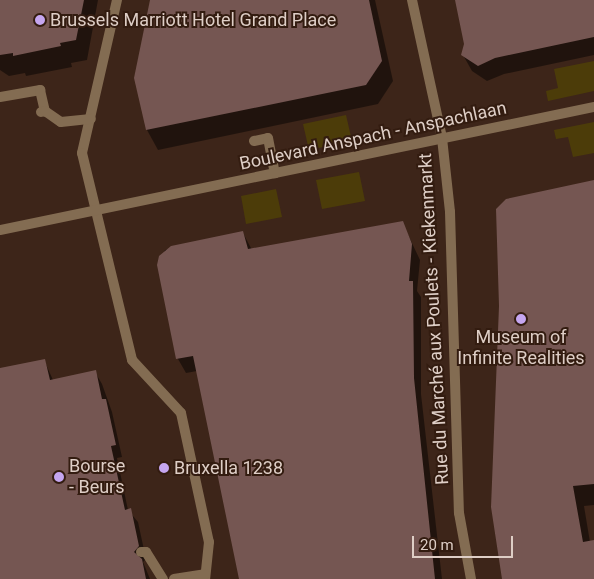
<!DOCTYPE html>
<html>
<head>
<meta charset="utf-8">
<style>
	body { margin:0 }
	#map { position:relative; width:594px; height:579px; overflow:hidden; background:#3d2519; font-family:Roboto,sans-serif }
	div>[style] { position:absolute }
	.green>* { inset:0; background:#4c3c09 }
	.shadow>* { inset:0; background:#0007 }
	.building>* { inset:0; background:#755652 }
	.pedestrian>* { height:10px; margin:-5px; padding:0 5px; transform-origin:5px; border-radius:5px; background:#836c52 }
	.dots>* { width:14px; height:14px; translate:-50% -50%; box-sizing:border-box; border:2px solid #331c10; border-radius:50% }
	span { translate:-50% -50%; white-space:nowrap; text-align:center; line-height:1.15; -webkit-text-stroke:4px #331c10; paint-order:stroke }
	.poi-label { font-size:18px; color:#decec6 }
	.left { translate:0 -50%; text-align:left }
	.street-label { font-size:18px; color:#decec6 }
	.scale { position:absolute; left:412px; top:536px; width:101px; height:22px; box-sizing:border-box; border:2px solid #decec6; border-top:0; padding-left:6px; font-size:15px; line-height:18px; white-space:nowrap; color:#decec6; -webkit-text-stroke:4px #331c10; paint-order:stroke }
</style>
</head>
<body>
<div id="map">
	<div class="green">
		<div style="clip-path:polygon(594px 61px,594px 91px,548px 101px,546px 91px,558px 88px,554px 69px)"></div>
		<div style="clip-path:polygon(346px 115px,352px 141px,309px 150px,303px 124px)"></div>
		<div style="clip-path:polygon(594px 122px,594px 153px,573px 157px,568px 137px,556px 139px,554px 130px)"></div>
		<div style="clip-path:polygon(359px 172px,365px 201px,322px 209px,316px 180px)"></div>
		<div style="clip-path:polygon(276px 189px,282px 217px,246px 224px,241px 196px)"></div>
	</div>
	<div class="shadow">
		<div style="clip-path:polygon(0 0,98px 0,87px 60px,71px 63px,72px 67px,26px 76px,25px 73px,9px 76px,0 70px)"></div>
		<div style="clip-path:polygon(151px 0,375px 0,393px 81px,378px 104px,158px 150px,147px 130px,136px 78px)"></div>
		<div style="clip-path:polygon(456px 0,594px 0,594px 55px,504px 74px,487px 81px,472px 71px,463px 55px,465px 44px)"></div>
		<div style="clip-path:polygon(594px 182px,594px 505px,584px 506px,590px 542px,594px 542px,594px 579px,504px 579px)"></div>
		<div style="clip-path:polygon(402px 222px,420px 260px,417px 291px,421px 297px,421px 394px,442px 579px,241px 579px,197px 371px,186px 373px,178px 359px,158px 265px,165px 250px,243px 233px,252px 250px)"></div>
		<div style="clip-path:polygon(44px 360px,53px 380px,95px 372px,102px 384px,112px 412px,122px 457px,117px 458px,128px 510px,138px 522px,146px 559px,143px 562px,150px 579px,0 579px,0 370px)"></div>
	</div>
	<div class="building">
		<div style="clip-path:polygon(0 0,84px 0,76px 40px,60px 43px,61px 46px,13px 56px,13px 53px,0 55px)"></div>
		<div style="clip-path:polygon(150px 0,369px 0,382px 61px,366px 85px,146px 130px,134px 78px)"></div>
		<div style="clip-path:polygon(455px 0,594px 0,594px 37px,495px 58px,478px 66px,461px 55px,464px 44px)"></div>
		<div style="clip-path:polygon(594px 180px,594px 484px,573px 486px,583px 542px,594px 540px,594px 579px,502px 579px,491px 507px,499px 306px,496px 209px,506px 199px)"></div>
		<div style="clip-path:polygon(403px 221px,412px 244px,409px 281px,413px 281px,414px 378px,435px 579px,239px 579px,193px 356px,176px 359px,157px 265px,159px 256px,171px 246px,243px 231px,248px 249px)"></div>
		<div style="clip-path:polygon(45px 359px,50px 380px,96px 370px,102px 399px,106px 399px,116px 445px,111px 446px,125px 510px,131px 508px,139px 546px,134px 552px,142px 559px,146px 579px,0 579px,0 368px)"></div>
	</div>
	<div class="pedestrian">
		<div style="left:117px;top:0;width:157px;rotate:102.9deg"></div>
		<div style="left:82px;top:153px;width:213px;rotate:76.4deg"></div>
		<div style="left:132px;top:360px;width:72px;rotate:47.2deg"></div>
		<div style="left:181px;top:413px;width:132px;rotate:77.8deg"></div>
		<div style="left:209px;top:542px;width:37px;rotate:96deg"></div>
		<div style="left:412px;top:0;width:141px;rotate:77.7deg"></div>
		<div style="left:442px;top:138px;width:74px;rotate:83.8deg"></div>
		<div style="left:450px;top:212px;width:301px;rotate:88.3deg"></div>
		<div style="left:459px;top:513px;width:67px;rotate:79.7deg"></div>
		<div style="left:0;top:97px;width:41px;rotate:-9.9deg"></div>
		<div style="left:40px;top:90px;width:22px;rotate:77deg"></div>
		<div style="left:41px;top:112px;width:4px;rotate:-14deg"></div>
		<div style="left:45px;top:111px;width:19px;rotate:35deg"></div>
		<div style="left:61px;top:122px;width:30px;rotate:-6deg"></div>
		<div style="left:254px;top:141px;width:14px;rotate:-12deg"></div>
		<div style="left:268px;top:138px;width:36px;rotate:79deg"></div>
		<div style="left:0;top:230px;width:607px;rotate:-11.7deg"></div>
		<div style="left:141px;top:552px;width:5px"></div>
		<div style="left:146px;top:552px;width:32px;rotate:58deg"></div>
		<div style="left:174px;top:579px;width:31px;rotate:-9deg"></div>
	</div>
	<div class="dots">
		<div style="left:40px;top:20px;background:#c5a6f0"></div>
		<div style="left:521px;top:319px;background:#c5a6f0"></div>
		<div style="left:164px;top:468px;background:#c5a6f0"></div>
		<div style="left:59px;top:477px;background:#c5a6f0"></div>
	</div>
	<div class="poi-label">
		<span class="left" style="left:50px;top:20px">Brussels Marriott Hotel Grand Place</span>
		<span style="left:521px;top:348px">Museum of<br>Infinite Realities</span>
		<span class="left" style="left:69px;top:477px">Bourse<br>- Beurs</span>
		<span class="left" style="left:174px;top:468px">Bruxella 1238</span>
	</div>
	<div class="street-label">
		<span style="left:373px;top:136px;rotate:-12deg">Boulevard Anspach - Anspachlaan</span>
		<span style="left:434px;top:319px;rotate:-93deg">Rue du Marché aux Poulets - Kiekenmarkt</span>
	</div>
	<div class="scale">20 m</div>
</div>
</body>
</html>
